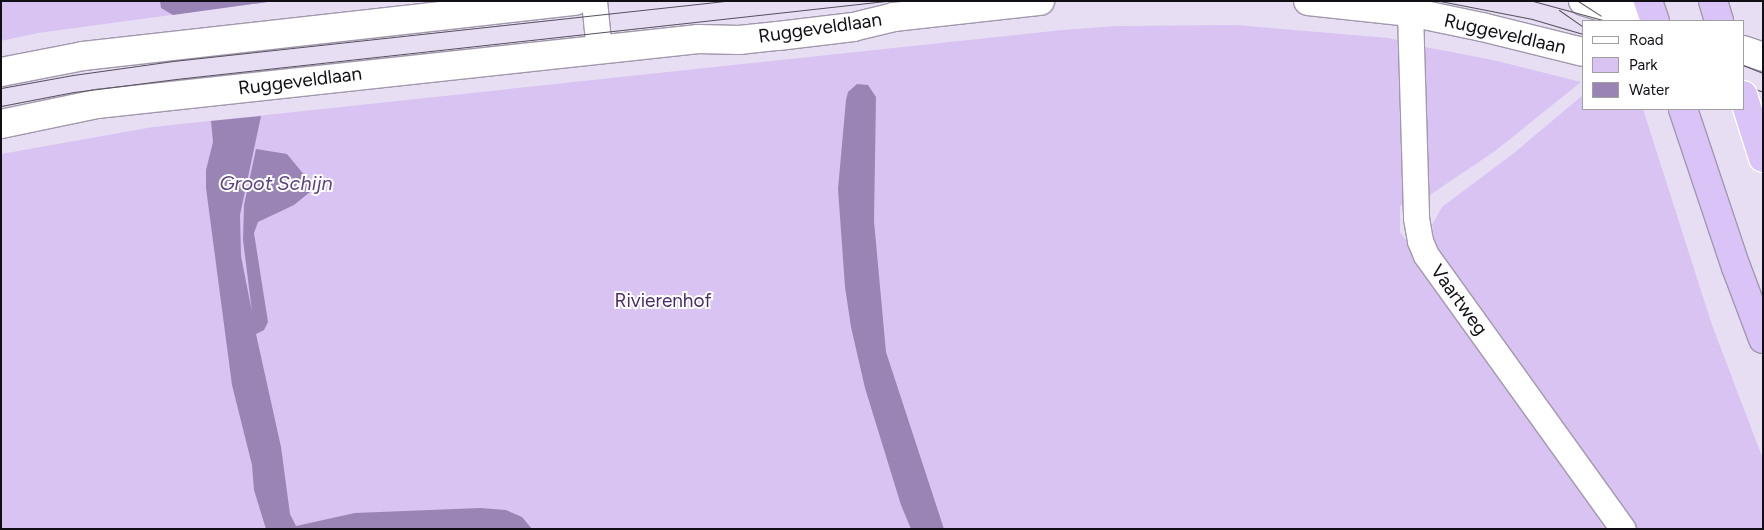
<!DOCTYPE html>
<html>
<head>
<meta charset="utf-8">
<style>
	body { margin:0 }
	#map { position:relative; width:1764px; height:530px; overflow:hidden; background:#e8def4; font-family:Figtree,sans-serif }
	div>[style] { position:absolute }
	.green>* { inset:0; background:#d8c3f2 }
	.water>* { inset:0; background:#9a84b6 }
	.roads { filter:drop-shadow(1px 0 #a198ad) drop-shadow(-1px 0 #a198ad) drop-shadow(0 1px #a198ad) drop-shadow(0 -1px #a198ad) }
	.minor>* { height:25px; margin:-12.5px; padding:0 12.5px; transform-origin:12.5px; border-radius:12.5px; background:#fff }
	.tertiary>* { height:28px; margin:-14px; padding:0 14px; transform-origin:14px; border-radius:14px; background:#fff }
	.motorway>* { height:28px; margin:-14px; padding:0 14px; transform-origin:14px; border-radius:14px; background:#d9c3f7 }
	.tram>* { height:1px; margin:-0.5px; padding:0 0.5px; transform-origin:0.5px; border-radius:0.5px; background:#55505c }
	.bridges { filter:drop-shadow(1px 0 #fff) drop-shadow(-1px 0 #fff) drop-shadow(0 1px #fff) drop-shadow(0 -1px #fff) }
	.motorway-bridge>* { height:28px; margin:-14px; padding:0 14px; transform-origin:14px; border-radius:14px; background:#d9c3f7 }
	span { translate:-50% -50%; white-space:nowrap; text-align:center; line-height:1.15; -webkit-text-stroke:4px #fff; paint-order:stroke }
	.street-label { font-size:19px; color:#110e16 }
	.park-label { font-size:19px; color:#492967 }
	.water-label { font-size:20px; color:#5f4080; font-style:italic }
	.frame { position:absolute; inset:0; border:2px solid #110e16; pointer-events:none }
	.legend { position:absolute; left:1582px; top:20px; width:162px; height:90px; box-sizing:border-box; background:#fff; border:1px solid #a09fa2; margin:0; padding:6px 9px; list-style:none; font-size:15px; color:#110e16 }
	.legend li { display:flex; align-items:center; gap:10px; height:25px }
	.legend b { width:25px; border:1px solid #a09fa2 }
</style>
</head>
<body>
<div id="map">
	<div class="green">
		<div style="clip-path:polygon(1px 1px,275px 1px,38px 33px,1px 41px)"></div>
		<div style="clip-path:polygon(1236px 25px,1389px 38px,1397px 40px,1400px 44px,1412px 198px,1400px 206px,1400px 232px,1612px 529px,1px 529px,1px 154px,153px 127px,1062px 30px,1117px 26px)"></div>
		<div style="clip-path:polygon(1425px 47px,1493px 60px,1581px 82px,1495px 151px,1427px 197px)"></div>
		<div style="clip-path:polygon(1583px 95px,1583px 109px,1643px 109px,1712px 325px,1763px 459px,1763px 529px,1635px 529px,1440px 256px,1435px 244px,1432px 225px,1442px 207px,1514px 153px)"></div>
	</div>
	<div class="water">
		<div style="clip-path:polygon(160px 1px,275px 1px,173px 15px,161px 8px)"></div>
		<div style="clip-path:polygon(857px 84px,868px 85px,876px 97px,874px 221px,886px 352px,944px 529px,911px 529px,901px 505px,865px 388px,851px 327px,845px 287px,838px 189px,846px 100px,848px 92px)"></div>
		<div style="clip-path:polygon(261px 116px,240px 215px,241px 256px,252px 312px,243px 240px,244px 205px,256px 149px,287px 154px,315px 188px,294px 205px,258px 222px,254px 233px,268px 322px,264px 330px,256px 334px,281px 447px,290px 514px,296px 526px,355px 513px,480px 508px,506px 510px,522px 517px,532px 529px,266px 529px,254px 490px,252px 465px,232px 385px,206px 188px,206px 170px,213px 142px,211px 121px)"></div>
	</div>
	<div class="roads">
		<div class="minor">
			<div style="left:594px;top:1px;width:49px;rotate:84.2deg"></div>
			<div style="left:1410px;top:12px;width:206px;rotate:88.3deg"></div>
			<div style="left:1416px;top:218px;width:23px;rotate:80deg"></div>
			<div style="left:1420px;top:241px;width:15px;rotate:67deg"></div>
			<div style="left:1426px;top:255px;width:337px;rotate:54.3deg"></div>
		</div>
		<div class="tertiary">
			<div style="left:1308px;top:1px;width:103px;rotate:6.2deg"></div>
			<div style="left:1410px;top:12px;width:74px;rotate:11.8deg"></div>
			<div style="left:1482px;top:27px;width:104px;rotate:13.9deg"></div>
			<div style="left:1583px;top:1px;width:68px;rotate:17.1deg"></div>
			<div style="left:1743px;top:50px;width:21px;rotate:19deg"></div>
			<div style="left:1px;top:72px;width:84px;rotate:-11deg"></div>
			<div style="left:83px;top:56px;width:495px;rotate:-6.4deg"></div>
			<div style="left:1px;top:124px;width:98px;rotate:-11.8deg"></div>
			<div style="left:97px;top:104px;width:605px;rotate:-6.17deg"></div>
			<div style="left:698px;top:39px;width:41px;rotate:1.4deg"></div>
			<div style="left:739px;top:40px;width:39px;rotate:-6deg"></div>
			<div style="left:778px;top:36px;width:76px;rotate:-6.8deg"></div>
			<div style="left:853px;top:27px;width:42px;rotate:-13.7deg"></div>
			<div style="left:894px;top:17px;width:147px;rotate:-6.3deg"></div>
		</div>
		<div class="motorway">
			<div style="left:1648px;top:1px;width:21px;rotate:71deg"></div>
			<div style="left:1713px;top:1px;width:21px;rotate:73deg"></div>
			<div style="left:1683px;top:109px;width:167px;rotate:71.5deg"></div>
			<div style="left:1736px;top:267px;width:77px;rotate:69.4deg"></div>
		</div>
	</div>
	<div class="tram">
		<div style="left:1440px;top:1px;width:94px;rotate:11.1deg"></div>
		<div style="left:1532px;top:19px;width:53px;rotate:16.4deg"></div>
		<div style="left:1533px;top:1px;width:76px;rotate:15.3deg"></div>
		<div style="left:1578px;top:1px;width:27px;rotate:33deg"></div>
		<div style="left:1559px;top:10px;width:29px;rotate:35deg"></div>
		<div style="left:1743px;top:65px;width:22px;rotate:22deg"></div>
		<div style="left:1743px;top:85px;width:21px;rotate:19deg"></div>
		<div style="left:1px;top:88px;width:73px;rotate:-10.2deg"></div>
		<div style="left:73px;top:75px;width:101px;rotate:-8deg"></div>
		<div style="left:173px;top:61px;width:555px;rotate:-6.2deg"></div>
		<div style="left:1px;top:106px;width:74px;rotate:-10.9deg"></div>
		<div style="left:74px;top:92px;width:103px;rotate:-7.3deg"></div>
		<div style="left:176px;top:79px;width:714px;rotate:-6.27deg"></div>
	</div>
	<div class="bridges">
		<div class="motorway-bridge">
			<div style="left:1743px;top:95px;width:66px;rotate:72.4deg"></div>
		</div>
	</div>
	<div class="street-label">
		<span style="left:820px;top:28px;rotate:-8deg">Ruggeveldlaan</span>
		<span style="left:1505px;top:34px;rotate:13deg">Ruggeveldlaan</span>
		<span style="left:300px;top:81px;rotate:-7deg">Ruggeveldlaan</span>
		<span style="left:1459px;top:300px;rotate:54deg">Vaartweg</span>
	</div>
	<div class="park-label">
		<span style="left:663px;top:301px">Rivierenhof</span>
	</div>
	<div class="water-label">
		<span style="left:276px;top:183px">Groot Schijn</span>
	</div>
	<div class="frame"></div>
	<ul class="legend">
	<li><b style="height:6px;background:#fff"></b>Road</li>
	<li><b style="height:14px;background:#d8c3f2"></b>Park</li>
	<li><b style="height:14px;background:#9a84b6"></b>Water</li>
	</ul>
</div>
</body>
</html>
